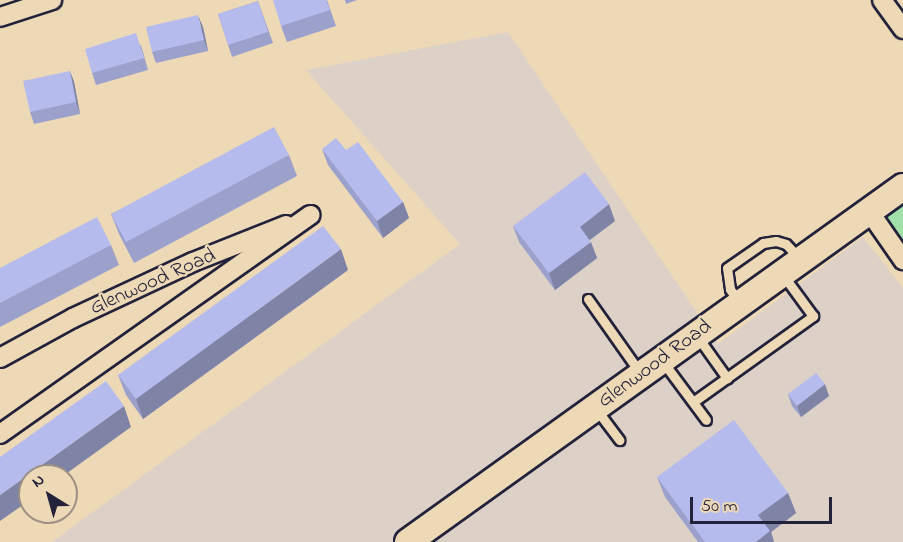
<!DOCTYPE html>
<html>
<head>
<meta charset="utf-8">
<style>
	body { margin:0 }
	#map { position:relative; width:903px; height:542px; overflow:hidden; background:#eed9b7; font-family:"Indie Flower",sans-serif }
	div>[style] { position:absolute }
	.built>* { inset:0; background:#ddd0c7 }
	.green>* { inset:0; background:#a1e0a8 }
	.roads { filter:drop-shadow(2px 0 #22223b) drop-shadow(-2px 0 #22223b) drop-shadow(0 2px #22223b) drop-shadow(0 -2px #22223b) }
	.service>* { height:9px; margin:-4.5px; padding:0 4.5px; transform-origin:4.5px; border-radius:4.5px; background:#eed9b7 }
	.minor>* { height:18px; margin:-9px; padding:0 9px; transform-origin:9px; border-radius:9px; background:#eed9b7 }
	.secondary>* { height:26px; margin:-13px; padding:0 13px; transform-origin:13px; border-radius:13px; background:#eed9b7 }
	.wall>* { inset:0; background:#9ca1cc }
	.shaded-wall>* { inset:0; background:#7f83a6 }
	.building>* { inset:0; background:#b5bbed }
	span { translate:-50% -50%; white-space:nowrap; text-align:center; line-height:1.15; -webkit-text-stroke:4.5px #eed9b7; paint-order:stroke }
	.street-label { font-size:21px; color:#22223b }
	.north { position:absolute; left:18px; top:464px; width:60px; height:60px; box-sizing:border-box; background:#eed9b7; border:2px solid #9c9085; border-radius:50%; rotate:323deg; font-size:16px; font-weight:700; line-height:24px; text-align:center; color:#22223b }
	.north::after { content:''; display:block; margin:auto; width:21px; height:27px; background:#22223b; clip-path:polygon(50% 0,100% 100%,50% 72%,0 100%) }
	.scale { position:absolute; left:690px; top:497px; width:142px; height:27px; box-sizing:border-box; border:3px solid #22223b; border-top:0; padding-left:8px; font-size:18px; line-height:21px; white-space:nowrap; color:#22223b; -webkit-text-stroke:4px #eed9b7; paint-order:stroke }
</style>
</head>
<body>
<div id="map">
	<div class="built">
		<div style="clip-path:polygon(508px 32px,718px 344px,863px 237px,903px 288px,903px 542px,52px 542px,460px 244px,306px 70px)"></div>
	</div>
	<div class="green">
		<div style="clip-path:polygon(903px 198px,903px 255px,877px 215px)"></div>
	</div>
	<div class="roads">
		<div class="service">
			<div style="left:588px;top:299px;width:92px;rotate:54.8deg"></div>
			<div style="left:740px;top:303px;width:17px;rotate:-126deg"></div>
			<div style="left:730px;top:289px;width:21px;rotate:-98deg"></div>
			<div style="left:727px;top:268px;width:44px;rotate:-34.8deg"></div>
			<div style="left:763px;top:243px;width:13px;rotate:-9deg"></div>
			<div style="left:776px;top:241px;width:10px;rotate:17deg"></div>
			<div style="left:786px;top:244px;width:21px;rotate:47deg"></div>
			<div style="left:697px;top:336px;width:52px;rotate:54.5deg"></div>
			<div style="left:663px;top:362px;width:72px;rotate:53.4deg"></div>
			<div style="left:693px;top:402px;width:148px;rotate:-35.6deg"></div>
			<div style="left:813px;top:316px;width:51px;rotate:-126.2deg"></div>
			<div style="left:596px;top:409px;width:39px;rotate:53deg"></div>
		</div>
		<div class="minor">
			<div style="left:882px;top:0;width:36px;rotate:54deg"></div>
			<div style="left:0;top:17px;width:55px;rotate:-18.1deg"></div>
			<div style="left:869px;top:211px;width:60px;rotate:55.2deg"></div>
			<div style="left:0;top:358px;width:83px;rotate:-28.7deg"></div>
			<div style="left:73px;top:318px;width:132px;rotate:-25deg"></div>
			<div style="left:193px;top:262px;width:100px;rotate:-21.7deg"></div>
			<div style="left:0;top:434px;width:380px;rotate:-35.2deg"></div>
		</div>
		<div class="secondary">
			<div style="left:408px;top:542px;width:609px;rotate:-35.65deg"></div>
		</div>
	</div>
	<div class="wall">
		<div style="clip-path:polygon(327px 0,336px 26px,287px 42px,281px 26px)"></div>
		<div style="clip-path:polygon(345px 0,357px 0,346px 4px)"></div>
		<div style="clip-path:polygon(258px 1px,273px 43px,232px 57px,218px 14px)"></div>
		<div style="clip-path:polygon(203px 27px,208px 51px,156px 63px,152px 52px)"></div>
		<div style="clip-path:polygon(141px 45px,148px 70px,96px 85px,92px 73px)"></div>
		<div style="clip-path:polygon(70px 71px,74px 82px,80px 114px,34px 124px,30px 112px)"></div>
		<div style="clip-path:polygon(322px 149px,346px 150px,403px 202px,409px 218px,383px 238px,328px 165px)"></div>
		<div style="clip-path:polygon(289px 155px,297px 176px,134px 263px,119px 234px,111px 214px)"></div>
		<div style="clip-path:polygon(615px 221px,589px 240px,597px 258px,555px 290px,519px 242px,513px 226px)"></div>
		<div style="clip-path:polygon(111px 245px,119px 265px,0 327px,0 268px)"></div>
		<div style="clip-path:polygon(348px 270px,143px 419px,126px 395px,118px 375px)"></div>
		<div style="clip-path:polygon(788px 394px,829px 396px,801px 417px,792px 406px)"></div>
		<div style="clip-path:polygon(657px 477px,788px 493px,796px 513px,771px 532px,774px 542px,698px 542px,665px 497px)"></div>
	</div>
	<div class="shaded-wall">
		<div style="clip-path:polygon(198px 15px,203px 27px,208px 51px,204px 40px)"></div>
		<div style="clip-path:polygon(70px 71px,74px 82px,80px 114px,76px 102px)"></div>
		<div style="clip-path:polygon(403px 202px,409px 218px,383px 238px,377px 221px)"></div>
		<div style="clip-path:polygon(609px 204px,615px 221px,586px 243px,580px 227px)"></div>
		<div style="clip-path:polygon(591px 242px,597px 258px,555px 290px,549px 273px)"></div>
		<div style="clip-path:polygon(341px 249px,348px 270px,143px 419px,136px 399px)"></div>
		<div style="clip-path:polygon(825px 384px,829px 396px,801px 417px,797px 406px)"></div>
		<div style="clip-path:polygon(124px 406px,131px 427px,63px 476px,30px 476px,30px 500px,0 521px,0 495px)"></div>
		<div style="clip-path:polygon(788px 493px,796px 513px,771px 532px,774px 542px,756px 542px,758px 515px)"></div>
	</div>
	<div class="building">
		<div style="clip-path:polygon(273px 0,326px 0,330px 10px,281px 26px)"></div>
		<div style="clip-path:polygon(258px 1px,268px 32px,228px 45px,218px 14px)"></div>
		<div style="clip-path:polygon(198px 15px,204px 40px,152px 52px,146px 27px)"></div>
		<div style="clip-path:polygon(136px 33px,144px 58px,92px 73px,85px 49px)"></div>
		<div style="clip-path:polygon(70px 71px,76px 102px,30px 112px,23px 81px)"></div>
		<div style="clip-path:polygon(274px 127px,289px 155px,126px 242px,111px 214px)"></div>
		<div style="clip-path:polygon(336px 138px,346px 150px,358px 142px,403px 202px,377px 221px,322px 149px)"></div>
		<div style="clip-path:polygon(585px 172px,609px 204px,580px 227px,591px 242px,549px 273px,513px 226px)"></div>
		<div style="clip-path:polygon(97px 217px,111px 245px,0 303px,0 268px)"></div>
		<div style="clip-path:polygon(323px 226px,341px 249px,136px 399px,118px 375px)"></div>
		<div style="clip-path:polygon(816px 373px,825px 384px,797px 406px,788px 394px)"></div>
		<div style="clip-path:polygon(106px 381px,124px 406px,0 495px,0 457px)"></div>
		<div style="clip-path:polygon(734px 420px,788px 493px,758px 515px,770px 531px,756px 542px,705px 542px,657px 477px)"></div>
	</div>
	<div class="street-label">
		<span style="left:153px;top:282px;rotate:-24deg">Glenwood Road</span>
		<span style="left:655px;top:364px;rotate:-36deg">Glenwood Road</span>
	</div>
	<div class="north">N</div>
	<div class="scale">50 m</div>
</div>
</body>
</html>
